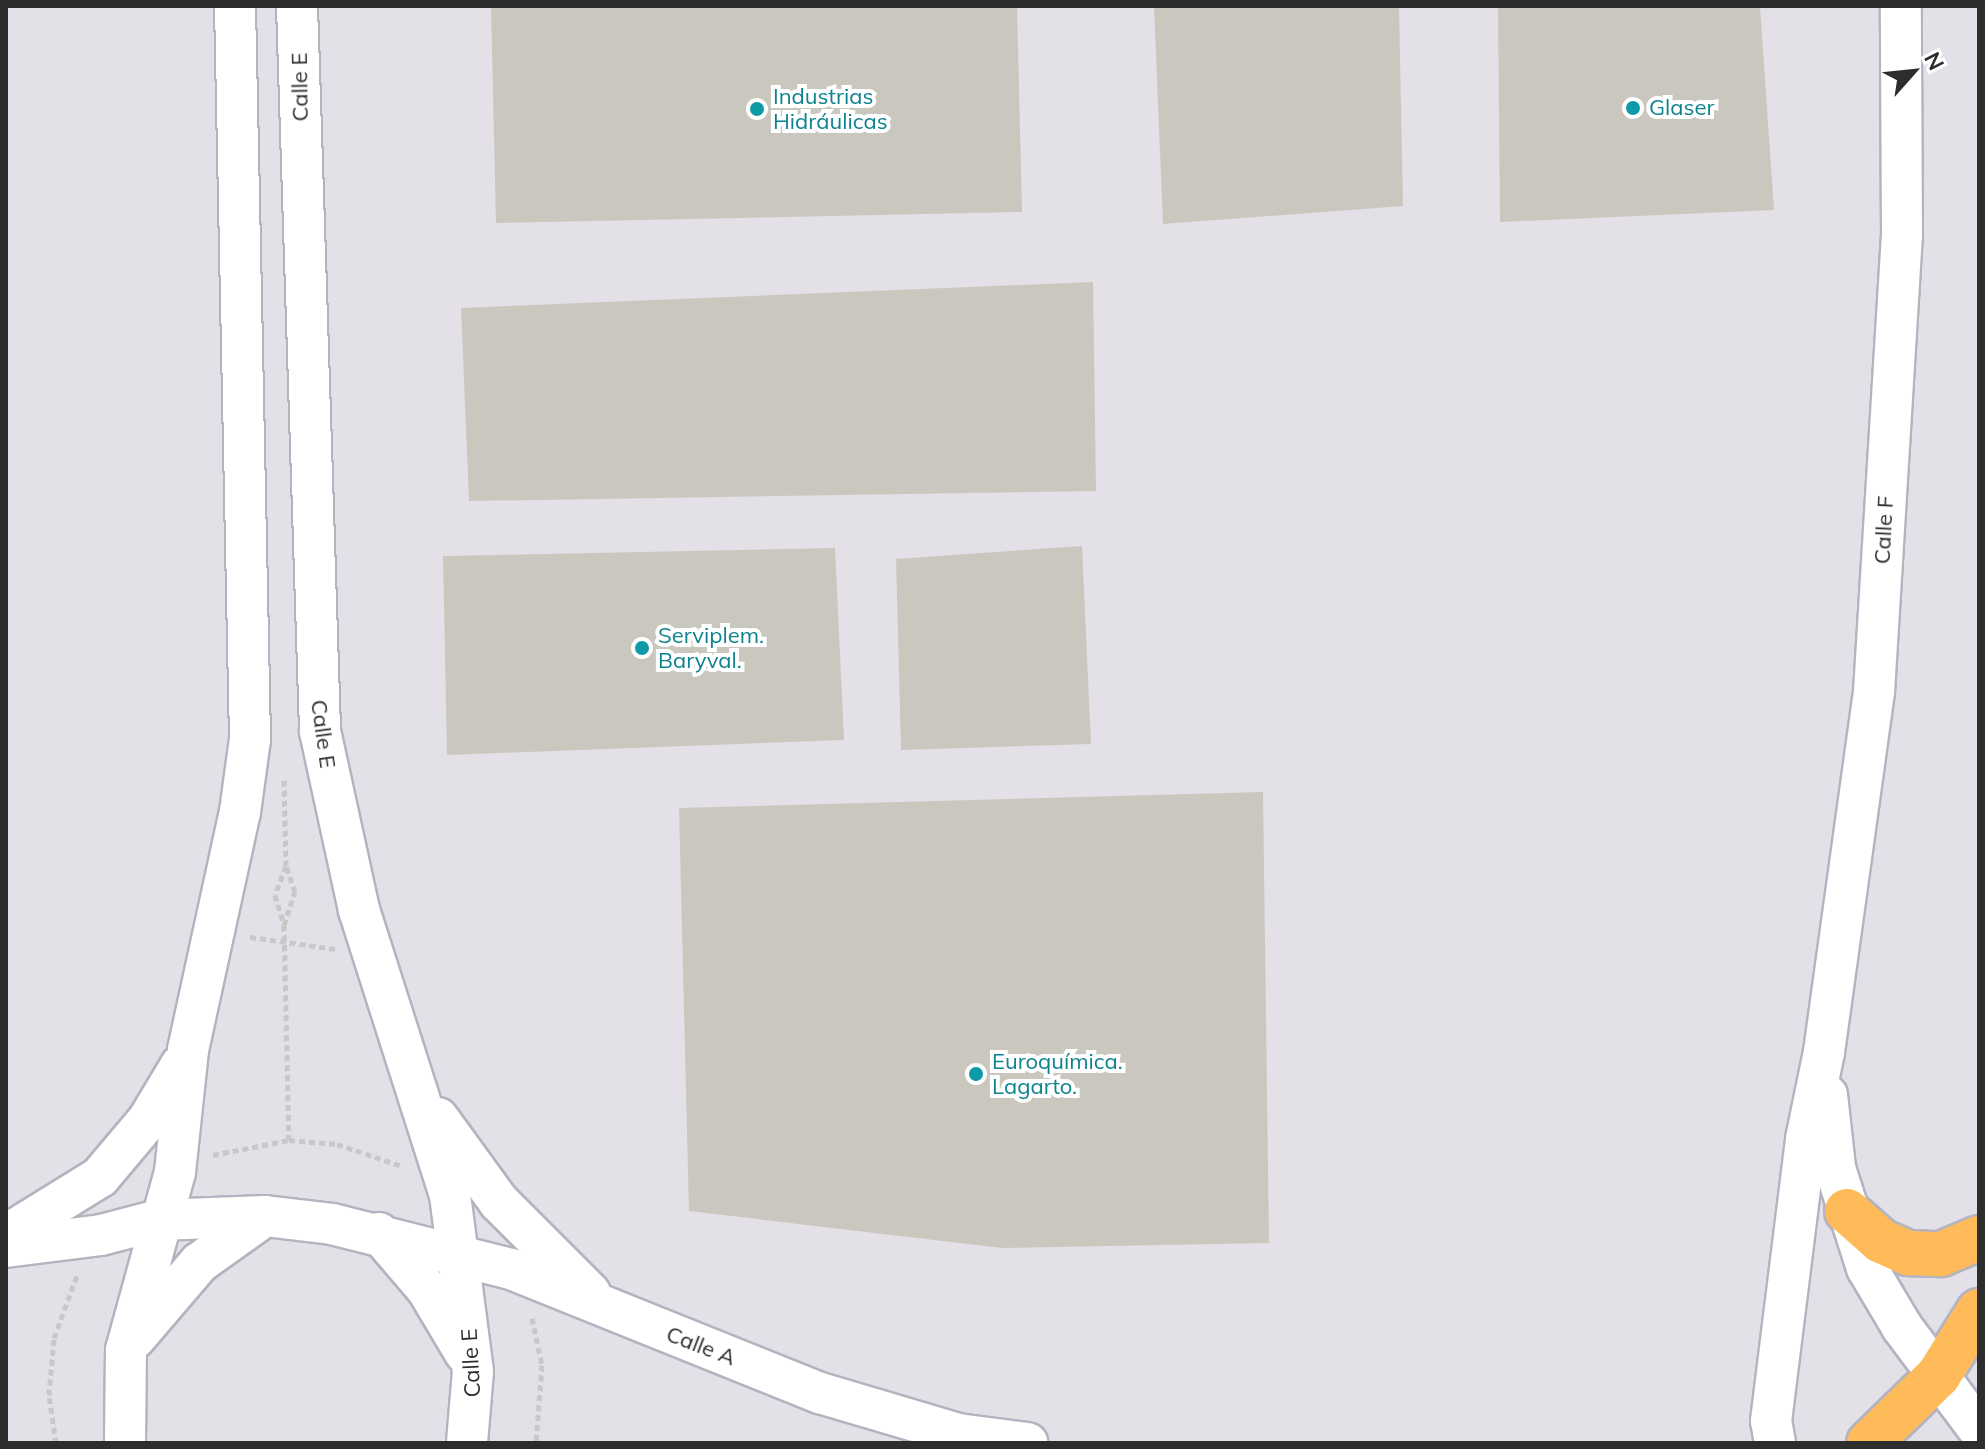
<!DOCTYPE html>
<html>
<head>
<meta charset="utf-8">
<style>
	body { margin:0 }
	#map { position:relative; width:1985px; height:1449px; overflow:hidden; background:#eeeae0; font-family:Mulish,sans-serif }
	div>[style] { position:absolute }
	.industrial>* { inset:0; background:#e3e0e7 }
	.building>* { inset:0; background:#cac8be }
	.path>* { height:5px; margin-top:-2.5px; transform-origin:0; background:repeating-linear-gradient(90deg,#c8c8c8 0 6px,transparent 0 10px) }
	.roads { filter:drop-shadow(2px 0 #b3b4c0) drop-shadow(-2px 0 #b3b4c0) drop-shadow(0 2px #b3b4c0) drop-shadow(0 -2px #b3b4c0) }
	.minor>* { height:40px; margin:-20px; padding:0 20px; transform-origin:20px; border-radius:20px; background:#fff }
	.highway>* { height:44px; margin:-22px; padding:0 22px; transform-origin:22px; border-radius:22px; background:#ffba5a }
	.dots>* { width:22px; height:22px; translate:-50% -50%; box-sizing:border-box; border:4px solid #fff; border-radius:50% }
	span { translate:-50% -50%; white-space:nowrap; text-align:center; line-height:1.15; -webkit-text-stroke:8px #fff; paint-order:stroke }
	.street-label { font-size:22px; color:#2d2d2d }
	.culture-label { font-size:22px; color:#0d838f }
	.left { translate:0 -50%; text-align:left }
	.frame { position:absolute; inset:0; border:8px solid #2d2d2d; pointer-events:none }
	.north { position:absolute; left:1873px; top:32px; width:80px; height:80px; -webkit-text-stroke:6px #fff; paint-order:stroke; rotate:63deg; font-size:22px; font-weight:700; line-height:32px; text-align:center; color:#2d2d2d }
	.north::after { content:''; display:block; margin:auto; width:28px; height:36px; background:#2d2d2d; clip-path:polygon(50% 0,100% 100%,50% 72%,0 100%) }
</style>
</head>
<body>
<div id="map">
	<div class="industrial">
		<div style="clip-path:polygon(6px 6px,1979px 6px,1979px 1443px,6px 1443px)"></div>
	</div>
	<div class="building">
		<div style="clip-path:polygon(491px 6px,1017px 6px,1022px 212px,496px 223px)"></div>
		<div style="clip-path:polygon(1154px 6px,1399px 6px,1403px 206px,1163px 224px)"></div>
		<div style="clip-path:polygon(1498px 6px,1760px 6px,1774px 210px,1500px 222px)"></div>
		<div style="clip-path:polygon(1093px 282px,1096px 491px,469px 501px,461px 308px)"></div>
		<div style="clip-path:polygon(1082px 546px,1091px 744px,901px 750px,896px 559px)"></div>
		<div style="clip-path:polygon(835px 548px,844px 740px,447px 755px,443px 556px)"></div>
		<div style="clip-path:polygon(1263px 792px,1269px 1243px,1002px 1248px,689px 1211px,679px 808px)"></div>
	</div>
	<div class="path">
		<div style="left:286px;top:866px;width:31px;rotate:111deg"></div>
		<div style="left:275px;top:895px;width:31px;rotate:73deg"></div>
		<div style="left:284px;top:925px;width:215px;rotate:88.7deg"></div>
		<div style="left:284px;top:925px;width:35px;rotate:-72deg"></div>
		<div style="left:295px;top:892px;width:28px;rotate:-109deg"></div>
		<div style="left:286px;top:866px;width:87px;rotate:-91.3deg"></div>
		<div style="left:250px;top:937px;width:86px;rotate:8deg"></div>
		<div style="left:213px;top:1155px;width:77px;rotate:-11.2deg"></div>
		<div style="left:289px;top:1140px;width:48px;rotate:4.8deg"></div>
		<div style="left:337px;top:1144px;width:69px;rotate:18.7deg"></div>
		<div style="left:532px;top:1318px;width:48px;rotate:78deg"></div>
		<div style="left:542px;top:1365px;width:78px;rotate:94.4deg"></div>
		<div style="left:56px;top:1443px;width:49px;rotate:-98.3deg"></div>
		<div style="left:49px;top:1395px;width:57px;rotate:-85deg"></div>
		<div style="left:54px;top:1338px;width:67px;rotate:-69.9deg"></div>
	</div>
	<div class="roads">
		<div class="minor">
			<div style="left:297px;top:6px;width:725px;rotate:88.18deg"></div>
			<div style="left:320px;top:731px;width:183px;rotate:77.7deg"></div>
			<div style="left:359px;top:910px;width:299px;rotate:72.3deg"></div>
			<div style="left:450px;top:1195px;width:177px;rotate:82.6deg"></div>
			<div style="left:473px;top:1371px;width:72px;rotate:94.8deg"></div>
			<div style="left:1827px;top:1095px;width:73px;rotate:83.7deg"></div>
			<div style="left:1835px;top:1168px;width:105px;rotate:72.3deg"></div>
			<div style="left:1867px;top:1268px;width:69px;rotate:59.3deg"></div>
			<div style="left:1902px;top:1327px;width:129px;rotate:53.2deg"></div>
			<div style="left:438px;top:1118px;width:104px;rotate:54deg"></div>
			<div style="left:499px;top:1202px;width:129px;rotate:45deg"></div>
			<div style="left:379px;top:1233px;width:74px;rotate:49.4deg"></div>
			<div style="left:427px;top:1289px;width:74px;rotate:59.3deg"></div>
			<div style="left:6px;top:1235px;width:110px;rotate:-31.7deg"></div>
			<div style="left:100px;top:1177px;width:75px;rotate:-49.9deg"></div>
			<div style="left:148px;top:1120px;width:64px;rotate:-59deg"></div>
			<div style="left:6px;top:1247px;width:96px;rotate:-7.2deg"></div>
			<div style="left:101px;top:1235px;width:60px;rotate:-14.5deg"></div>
			<div style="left:159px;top:1220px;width:106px;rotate:-2.2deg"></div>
			<div style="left:265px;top:1216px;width:67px;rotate:6.8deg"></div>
			<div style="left:332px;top:1224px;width:185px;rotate:14.1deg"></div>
			<div style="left:511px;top:1269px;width:333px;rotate:21.9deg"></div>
			<div style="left:820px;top:1393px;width:144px;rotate:16.5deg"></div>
			<div style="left:958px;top:1434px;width:70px;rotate:7.4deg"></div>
			<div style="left:135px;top:1338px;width:99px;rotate:-49.5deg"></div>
			<div style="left:199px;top:1263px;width:81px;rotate:-35.5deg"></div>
			<div style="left:125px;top:1443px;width:93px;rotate:-89.4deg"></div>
			<div style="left:126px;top:1350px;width:185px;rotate:-74.6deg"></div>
			<div style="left:175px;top:1172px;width:123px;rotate:-83.9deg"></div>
			<div style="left:188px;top:1050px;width:244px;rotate:-77.7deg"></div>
			<div style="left:240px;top:812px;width:74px;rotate:-82.2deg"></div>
			<div style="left:250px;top:739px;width:733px;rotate:-91.17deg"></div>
			<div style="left:1775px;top:1443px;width:22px;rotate:-100deg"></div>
			<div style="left:1771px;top:1421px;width:284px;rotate:-82.9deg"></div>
			<div style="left:1806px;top:1139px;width:89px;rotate:-78.3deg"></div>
			<div style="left:1824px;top:1052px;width:363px;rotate:-82.1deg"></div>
			<div style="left:1874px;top:692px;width:458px;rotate:-86.5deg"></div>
			<div style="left:1902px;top:235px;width:229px;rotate:-90.3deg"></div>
		</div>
		<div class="highway">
			<div style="left:1847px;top:1211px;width:45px;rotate:41.4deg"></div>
			<div style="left:1881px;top:1241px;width:30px;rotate:24deg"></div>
			<div style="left:1908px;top:1253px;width:33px;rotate:2deg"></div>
			<div style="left:1941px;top:1254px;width:41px;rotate:-22.8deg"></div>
			<div style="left:1869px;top:1443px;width:96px;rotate:-44.2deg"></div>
			<div style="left:1938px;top:1376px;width:77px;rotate:-57.8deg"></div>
		</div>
	</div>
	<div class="dots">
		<div style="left:1633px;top:108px;background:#0f9aa8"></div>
		<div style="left:757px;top:109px;background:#0f9aa8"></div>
		<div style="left:642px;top:648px;background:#0f9aa8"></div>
		<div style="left:976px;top:1074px;background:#0f9aa8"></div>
	</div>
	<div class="street-label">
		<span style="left:300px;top:87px;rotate:-91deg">Calle E</span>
		<span style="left:1884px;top:530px;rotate:-87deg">Calle F</span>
		<span style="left:323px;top:734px;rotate:82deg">Calle E</span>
		<span style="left:701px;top:1346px;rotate:21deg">Calle A</span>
		<span style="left:471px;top:1363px;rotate:-93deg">Calle E</span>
	</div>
	<div class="culture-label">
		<span class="left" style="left:773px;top:109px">Industrias<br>Hidráulicas</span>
		<span class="left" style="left:1649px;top:108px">Glaser</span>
		<span class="left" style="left:658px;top:648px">Serviplem.<br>Baryval.</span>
		<span class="left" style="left:992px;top:1074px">Euroquímica.<br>Lagarto.</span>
	</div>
	<div class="frame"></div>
	<div class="north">N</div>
</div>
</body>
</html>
